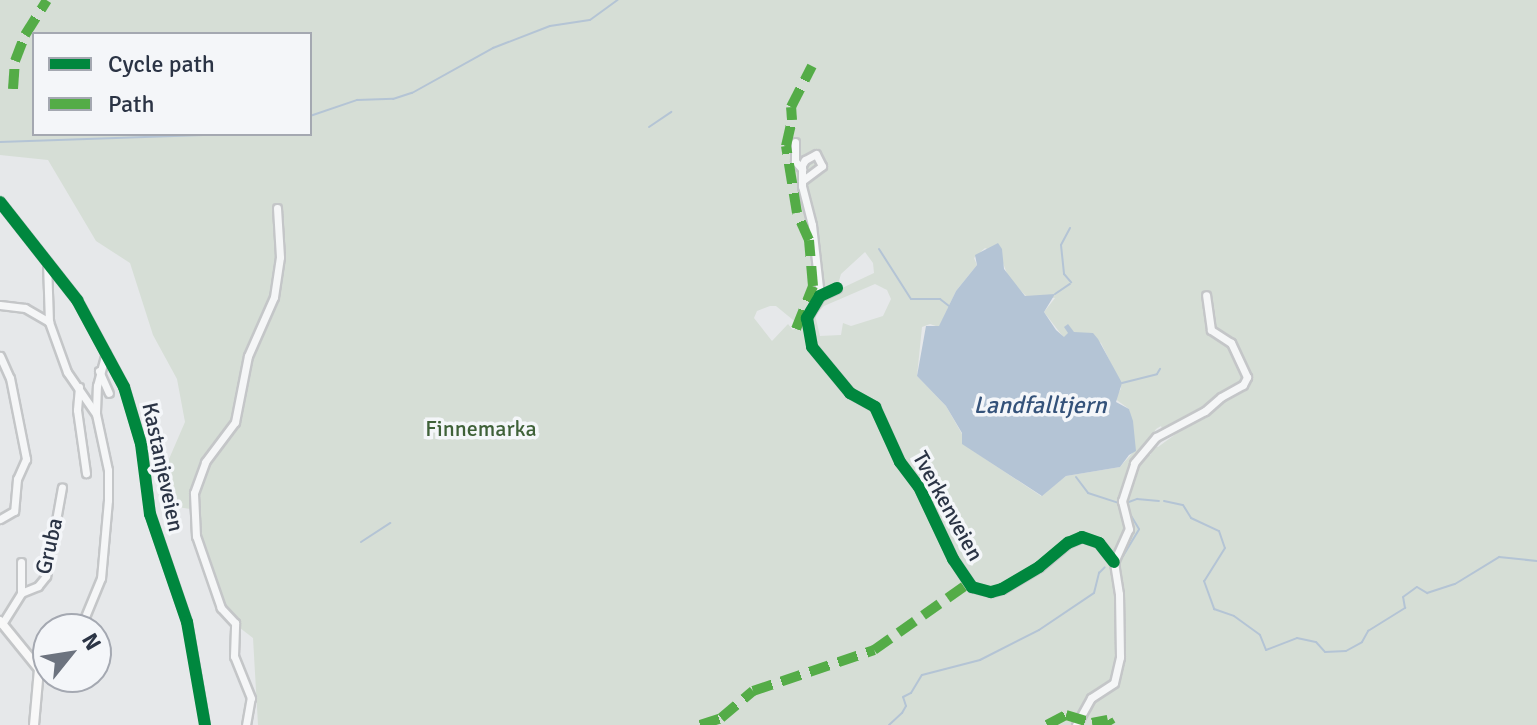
<!DOCTYPE html>
<html>
<head>
<meta charset="utf-8">
<style>
	body { margin:0 }
	#map { position:relative; width:1537px; height:725px; overflow:hidden; background:#e6e8ea; font-family:Signika,sans-serif }
	div>[style] { position:absolute }
	.green>* { inset:0; background:#d6ded6 }
	.water>* { inset:0; background:#b4c4d5 }
	.stream>* { height:2px; margin:-1px; padding:0 1px; transform-origin:1px; border-radius:1px; background:#b4c4d5 }
	.roads { filter:drop-shadow(2px 0 #c4c6c8) drop-shadow(-2px 0 #c4c6c8) drop-shadow(0 2px #c4c6c8) drop-shadow(0 -2px #c4c6c8) }
	.minor>* { height:7px; margin:-3.5px; padding:0 3.5px; transform-origin:3.5px; border-radius:3.5px; background:#f5f6f7 }
	.major>* { height:8px; margin:-4px; padding:0 4px; transform-origin:4px; border-radius:4px; background:#f8f8f8 }
	.quiet>* { height:10px; margin-top:-5px; transform-origin:0; background:repeating-linear-gradient(90deg,#54ac47 0 20px,transparent 0 30px) }
	.cycleway>* { height:12px; margin:-6px; padding:0 6px; transform-origin:6px; border-radius:6px; background:#00873e }
	span { translate:-50% -50%; white-space:nowrap; text-align:center; line-height:1.15; -webkit-text-stroke:7px #f4f6f9; paint-order:stroke }
	.park-label { font-size:22px; color:#3f6138 }
	.street-label { font-size:22px; color:#2b3445 }
	.water-label { font-size:24px; color:#34527a; font-style:italic }
	.legend { position:absolute; left:32px; top:32px; width:280px; height:104px; box-sizing:border-box; background:#f4f6f9; border:2px solid #a4a8b1; margin:0; padding:10px 14px; list-style:none; font-size:24px; color:#2b3445 }
	.legend li { display:flex; align-items:center; gap:16px; height:40px }
	.legend b { width:40px; border:2px solid #a4a8b1 }
	.north { position:absolute; left:32px; top:613px; width:80px; height:80px; box-sizing:border-box; background:#f4f6f9; border:2px solid #a4a8b1; border-radius:50%; rotate:60deg; font-size:22px; font-weight:700; line-height:32px; text-align:center; color:#2b3445 }
	.north::after { content:''; display:block; margin:auto; width:28px; height:36px; background:#6c737f; clip-path:polygon(50% 0,100% 100%,50% 72%,0 100%) }
</style>
</head>
<body>
<div id="map">
	<div class="green">
		<div style="clip-path:polygon(evenodd,0 0,1537px 0,1537px 725px,258px 725px,253px 638px,222px 614px,195px 535px,190px 509px,172px 506px,169px 459px,185px 422px,177px 379px,153px 335px,130px 263px,96px 241px,48px 160px,0 155px,0 0,34px 34px,310px 34px,310px 134px,34px 134px,34px 34px,0 0,985px 248px,1000px 255px,1009px 279px,1026px 296px,1055px 298px,1044px 312px,1064px 338px,1074px 332px,1101px 343px,1119px 380px,1121px 389px,1114px 398px,1129px 409px,1133px 429px,1135px 450px,1120px 467px,1066px 476px,1041px 496px,963px 444px,962px 434px,946px 406px,917px 376px,922px 327px,930px 324px,939px 327px,956px 291px,977px 265px,974px 258px,985px 248px,0 0,865px 252px,873px 263px,874px 273px,840px 289px,837px 288px,841px 274px,865px 252px,0 0,875px 284px,887px 290px,891px 299px,883px 316px,851px 326px,843px 323px,841px 335px,820px 336px,815px 315px,824px 306px,875px 284px,0 0,770px 306px,776px 306px,798px 324px,793px 330px,788px 324px,772px 341px,754px 318px,757px 311px,770px 306px,0 0,1182px 422px,1184px 428px,1158px 447px,1152px 443px,1151px 455px,1144px 451px,1156px 429px,1161px 426px,1163px 432px,1182px 422px)"></div>
	</div>
	<div class="water">
		<div style="clip-path:polygon(998px 243px,1002px 249px,1004px 269px,1025px 296px,1055px 294px,1044px 312px,1056px 330px,1064px 337px,1068px 333px,1064px 327px,1068px 324px,1074px 332px,1093px 333px,1098px 339px,1122px 383px,1116px 402px,1129px 409px,1133px 421px,1136px 451px,1129px 455px,1120px 467px,1066px 476px,1042px 496px,962px 444px,962px 433px,946px 406px,917px 376px,926px 326px,939px 326px,956px 291px,977px 265px,975px 255px)"></div>
	</div>
	<div class="stream">
		<div style="left:310px;top:116px;width:50px;rotate:-18.8deg"></div>
		<div style="left:357px;top:100px;width:36px;rotate:-2deg"></div>
		<div style="left:393px;top:99px;width:20px;rotate:-18deg"></div>
		<div style="left:412px;top:93px;width:93px;rotate:-29.1deg"></div>
		<div style="left:493px;top:48px;width:61px;rotate:-21.1deg"></div>
		<div style="left:550px;top:26px;width:40px;rotate:-8.5deg"></div>
		<div style="left:590px;top:20px;width:34px;rotate:-36deg"></div>
		<div style="left:649px;top:127px;width:27px;rotate:-34deg"></div>
		<div style="left:0;top:142px;width:232px;rotate:-2deg"></div>
		<div style="left:1070px;top:228px;width:19px;rotate:118deg"></div>
		<div style="left:1061px;top:245px;width:29px;rotate:84deg"></div>
		<div style="left:1064px;top:274px;width:11px;rotate:49deg"></div>
		<div style="left:879px;top:249px;width:59px;rotate:57.4deg"></div>
		<div style="left:911px;top:299px;width:29px"></div>
		<div style="left:940px;top:299px;width:11px;rotate:38deg"></div>
		<div style="left:1055px;top:294px;width:18px;rotate:-34deg"></div>
		<div style="left:1122px;top:383px;width:36px;rotate:-14deg"></div>
		<div style="left:1157px;top:374px;width:6px;rotate:-59deg"></div>
		<div style="left:1076px;top:477px;width:20px;rotate:53deg"></div>
		<div style="left:1088px;top:493px;width:32px;rotate:18deg"></div>
		<div style="left:1164px;top:501px;width:19px;rotate:12deg"></div>
		<div style="left:1183px;top:505px;width:15px;rotate:58deg"></div>
		<div style="left:1191px;top:518px;width:31px;rotate:25deg"></div>
		<div style="left:1219px;top:531px;width:18px;rotate:71deg"></div>
		<div style="left:1225px;top:548px;width:39px;rotate:122deg"></div>
		<div style="left:1204px;top:581px;width:30px;rotate:70deg"></div>
		<div style="left:1214px;top:609px;width:21px;rotate:19deg"></div>
		<div style="left:1234px;top:616px;width:32px;rotate:36deg"></div>
		<div style="left:1260px;top:635px;width:16px;rotate:68deg"></div>
		<div style="left:1266px;top:650px;width:33px;rotate:-21deg"></div>
		<div style="left:1297px;top:638px;width:19px;rotate:12deg"></div>
		<div style="left:1316px;top:642px;width:13px;rotate:48deg"></div>
		<div style="left:1325px;top:652px;width:21px;rotate:-3deg"></div>
		<div style="left:1346px;top:651px;width:18px;rotate:-29deg"></div>
		<div style="left:1362px;top:642px;width:13px;rotate:-61deg"></div>
		<div style="left:1368px;top:631px;width:44px;rotate:-31.9deg"></div>
		<div style="left:1405px;top:608px;width:11px;rotate:-100deg"></div>
		<div style="left:1403px;top:597px;width:17px;rotate:-36deg"></div>
		<div style="left:1417px;top:587px;width:12px;rotate:31deg"></div>
		<div style="left:1427px;top:593px;width:29px;rotate:-18deg"></div>
		<div style="left:1455px;top:584px;width:52px;rotate:-31.5deg"></div>
		<div style="left:1499px;top:557px;width:38px;rotate:6deg"></div>
		<div style="left:1126px;top:503px;width:12px;rotate:-20deg"></div>
		<div style="left:1137px;top:499px;width:22px;rotate:5deg"></div>
		<div style="left:361px;top:542px;width:35px;rotate:-33deg"></div>
		<div style="left:1123px;top:556px;width:31px;rotate:-59deg"></div>
		<div style="left:1139px;top:529px;width:23px;rotate:-121deg"></div>
		<div style="left:889px;top:725px;width:18px;rotate:-43deg"></div>
		<div style="left:902px;top:713px;width:8px;rotate:-60deg"></div>
		<div style="left:906px;top:706px;width:9px;rotate:-108deg"></div>
		<div style="left:903px;top:697px;width:9px;rotate:-27deg"></div>
		<div style="left:911px;top:693px;width:21px;rotate:-59deg"></div>
		<div style="left:922px;top:675px;width:60px;rotate:-14.5deg"></div>
		<div style="left:980px;top:660px;width:66px;rotate:-27deg"></div>
		<div style="left:1039px;top:630px;width:66px;rotate:-33.9deg"></div>
		<div style="left:1094px;top:593px;width:21px;rotate:-76deg"></div>
		<div style="left:1099px;top:573px;width:8px;rotate:-45deg"></div>
	</div>
	<div class="roads">
		<div class="minor">
			<div style="left:795px;top:142px;width:19px;rotate:90deg"></div>
			<div style="left:795px;top:161px;width:11px;rotate:49deg"></div>
			<div style="left:802px;top:181px;width:25px;rotate:-37deg"></div>
			<div style="left:822px;top:166px;width:13px;rotate:-117deg"></div>
			<div style="left:816px;top:154px;width:13px;rotate:151deg"></div>
			<div style="left:805px;top:160px;width:6px;rotate:121deg"></div>
			<div style="left:802px;top:165px;width:21px;rotate:90deg"></div>
			<div style="left:802px;top:186px;width:40px;rotate:75.6deg"></div>
			<div style="left:812px;top:225px;width:71px;rotate:83.6deg"></div>
			<div style="left:0;top:202px;width:125px;rotate:51.8deg"></div>
			<div style="left:77px;top:300px;width:99px;rotate:61.6deg"></div>
			<div style="left:124px;top:387px;width:59px;rotate:73.4deg"></div>
			<div style="left:141px;top:444px;width:71px;rotate:82.7deg"></div>
			<div style="left:150px;top:514px;width:114px;rotate:71.1deg"></div>
			<div style="left:187px;top:622px;width:105px;rotate:80.1deg"></div>
			<div style="left:47px;top:262px;width:60px;rotate:88.1deg"></div>
			<div style="left:837px;top:288px;width:19px;rotate:155deg"></div>
			<div style="left:820px;top:296px;width:26px;rotate:121deg"></div>
			<div style="left:807px;top:318px;width:29px;rotate:80deg"></div>
			<div style="left:812px;top:347px;width:60px;rotate:50.4deg"></div>
			<div style="left:850px;top:393px;width:29px;rotate:29deg"></div>
			<div style="left:875px;top:407px;width:60px;rotate:65.6deg"></div>
			<div style="left:900px;top:462px;width:31px;rotate:53deg"></div>
			<div style="left:919px;top:487px;width:80px;rotate:64.7deg"></div>
			<div style="left:953px;top:559px;width:34px;rotate:56deg"></div>
			<div style="left:972px;top:587px;width:20px;rotate:15deg"></div>
			<div style="left:991px;top:592px;width:11px;rotate:-15deg"></div>
			<div style="left:1002px;top:589px;width:43px;rotate:-30.7deg"></div>
			<div style="left:1039px;top:567px;width:38px;rotate:-40deg"></div>
			<div style="left:1068px;top:543px;width:15px;rotate:-23deg"></div>
			<div style="left:1082px;top:537px;width:18px;rotate:19deg"></div>
			<div style="left:1099px;top:543px;width:24px;rotate:52deg"></div>
			<div style="left:0;top:305px;width:25px;rotate:7deg"></div>
			<div style="left:25px;top:308px;width:28px;rotate:30deg"></div>
			<div style="left:49px;top:322px;width:53px;rotate:70.2deg"></div>
			<div style="left:67px;top:372px;width:51px;rotate:55.4deg"></div>
			<div style="left:96px;top:414px;width:57px;rotate:77.9deg"></div>
			<div style="left:108px;top:470px;width:30px;rotate:90deg"></div>
			<div style="left:108px;top:500px;width:78px;rotate:95.1deg"></div>
			<div style="left:101px;top:578px;width:55px;rotate:112.4deg"></div>
			<div style="left:0;top:356px;width:24px;rotate:66deg"></div>
			<div style="left:10px;top:378px;width:83px;rotate:78.8deg"></div>
			<div style="left:26px;top:459px;width:22px;rotate:114deg"></div>
			<div style="left:17px;top:479px;width:32px;rotate:95deg"></div>
			<div style="left:14px;top:511px;width:16px;rotate:150deg"></div>
			<div style="left:99px;top:371px;width:24px;rotate:66deg"></div>
			<div style="left:79px;top:387px;width:23px;rotate:95deg"></div>
			<div style="left:77px;top:410px;width:64px;rotate:81.9deg"></div>
			<div style="left:96px;top:412px;width:26px;rotate:-88deg"></div>
			<div style="left:97px;top:386px;width:34px;rotate:-75deg"></div>
			<div style="left:21px;top:593px;width:18px;rotate:-22deg"></div>
			<div style="left:38px;top:586px;width:13px;rotate:-51deg"></div>
			<div style="left:46px;top:576px;width:90px;rotate:-79.8deg"></div>
			<div style="left:2px;top:624px;width:36px;rotate:-58deg"></div>
			<div style="left:21px;top:593px;width:31px;rotate:-90deg"></div>
			<div style="left:40px;top:675px;width:9px;rotate:-21deg"></div>
			<div style="left:246px;top:725px;width:27px;rotate:-80deg"></div>
			<div style="left:251px;top:698px;width:45px;rotate:-112deg"></div>
			<div style="left:234px;top:656px;width:33px;rotate:-88deg"></div>
			<div style="left:235px;top:623px;width:21px;rotate:-133deg"></div>
			<div style="left:221px;top:608px;width:76px;rotate:-109.1deg"></div>
			<div style="left:196px;top:536px;width:43px;rotate:-92.7deg"></div>
			<div style="left:194px;top:493px;width:33px;rotate:-70deg"></div>
			<div style="left:205px;top:462px;width:50px;rotate:-53.1deg"></div>
			<div style="left:235px;top:422px;width:67px;rotate:-78.9deg"></div>
			<div style="left:248px;top:356px;width:64px;rotate:-66.2deg"></div>
			<div style="left:274px;top:297px;width:40px;rotate:-81.5deg"></div>
			<div style="left:280px;top:257px;width:49px;rotate:-93.5deg"></div>
			<div style="left:1076px;top:725px;width:31px;rotate:-61deg"></div>
			<div style="left:1091px;top:698px;width:27px;rotate:-33deg"></div>
			<div style="left:1114px;top:683px;width:27px;rotate:-77deg"></div>
			<div style="left:1120px;top:657px;width:63px;rotate:-90.9deg"></div>
			<div style="left:1119px;top:594px;width:32px;rotate:-99deg"></div>
			<div style="left:1114px;top:562px;width:36px;rotate:-66deg"></div>
			<div style="left:1129px;top:529px;width:29px;rotate:-104deg"></div>
			<div style="left:1122px;top:501px;width:40px;rotate:-72deg"></div>
			<div style="left:1134px;top:463px;width:34px;rotate:-50deg"></div>
			<div style="left:1156px;top:437px;width:55px;rotate:-28deg"></div>
			<div style="left:1205px;top:411px;width:21px;rotate:-41deg"></div>
			<div style="left:1221px;top:397px;width:25px;rotate:-29deg"></div>
			<div style="left:1243px;top:385px;width:9px;rotate:-63deg"></div>
			<div style="left:1247px;top:377px;width:38px;rotate:-115deg"></div>
			<div style="left:1231px;top:343px;width:24px;rotate:-147deg"></div>
			<div style="left:1211px;top:330px;width:35px;rotate:-98deg"></div>
		</div>
		<div class="major">
			<div style="left:0;top:621px;width:62px;rotate:50.9deg"></div>
			<div style="left:39px;top:669px;width:56px;rotate:95.1deg"></div>
		</div>
	</div>
	<div class="quiet">
		<div style="left:13px;top:89px;width:28px;rotate:-86deg"></div>
		<div style="left:15px;top:61px;width:28px;rotate:-69deg"></div>
		<div style="left:25px;top:35px;width:41px;rotate:-57.8deg"></div>
		<div style="left:796px;top:329px;width:46px;rotate:-68.4deg"></div>
		<div style="left:813px;top:286px;width:46px;rotate:-95deg"></div>
		<div style="left:809px;top:240px;width:30px;rotate:-114deg"></div>
		<div style="left:797px;top:213px;width:68px;rotate:-99.3deg"></div>
		<div style="left:786px;top:146px;width:27px;rotate:-77deg"></div>
		<div style="left:792px;top:120px;width:13px;rotate:-94deg"></div>
		<div style="left:791px;top:107px;width:46px;rotate:-62.9deg"></div>
		<div style="left:700px;top:725px;width:22px;rotate:-18deg"></div>
		<div style="left:721px;top:718px;width:42px;rotate:-40.2deg"></div>
		<div style="left:753px;top:691px;width:128px;rotate:-18.7deg"></div>
		<div style="left:874px;top:650px;width:116px;rotate:-35.2deg"></div>
		<div style="left:1047px;top:725px;width:21px;rotate:-28deg"></div>
		<div style="left:1066px;top:715px;width:27px;rotate:17deg"></div>
		<div style="left:1092px;top:723px;width:16px;rotate:-11deg"></div>
		<div style="left:1108px;top:720px;width:6px;rotate:59deg"></div>
	</div>
	<div class="cycleway">
		<div style="left:0;top:202px;width:125px;rotate:51.8deg"></div>
		<div style="left:77px;top:300px;width:99px;rotate:61.6deg"></div>
		<div style="left:124px;top:387px;width:59px;rotate:73.4deg"></div>
		<div style="left:141px;top:444px;width:71px;rotate:82.7deg"></div>
		<div style="left:150px;top:514px;width:114px;rotate:71.1deg"></div>
		<div style="left:187px;top:622px;width:105px;rotate:80.1deg"></div>
		<div style="left:837px;top:288px;width:19px;rotate:155deg"></div>
		<div style="left:820px;top:296px;width:26px;rotate:121deg"></div>
		<div style="left:807px;top:318px;width:29px;rotate:80deg"></div>
		<div style="left:812px;top:347px;width:60px;rotate:50.4deg"></div>
		<div style="left:850px;top:393px;width:29px;rotate:29deg"></div>
		<div style="left:875px;top:407px;width:60px;rotate:65.6deg"></div>
		<div style="left:900px;top:462px;width:31px;rotate:53deg"></div>
		<div style="left:919px;top:487px;width:80px;rotate:64.7deg"></div>
		<div style="left:953px;top:559px;width:34px;rotate:56deg"></div>
		<div style="left:972px;top:587px;width:20px;rotate:15deg"></div>
		<div style="left:991px;top:592px;width:11px;rotate:-15deg"></div>
		<div style="left:1002px;top:589px;width:43px;rotate:-30.7deg"></div>
		<div style="left:1039px;top:567px;width:38px;rotate:-40deg"></div>
		<div style="left:1068px;top:543px;width:15px;rotate:-23deg"></div>
		<div style="left:1082px;top:537px;width:18px;rotate:19deg"></div>
		<div style="left:1099px;top:543px;width:24px;rotate:52deg"></div>
	</div>
	<div class="park-label">
		<span style="left:481px;top:429px">Finnemarka</span>
	</div>
	<div class="street-label">
		<span style="left:163px;top:467px;rotate:78deg">Kastanjeveien</span>
		<span style="left:948px;top:506px;rotate:61deg">Tverkenveien</span>
		<span style="left:49px;top:546px;rotate:-77deg">Gruba</span>
	</div>
	<div class="water-label">
		<span style="left:1040px;top:406px">Landfalltjern</span>
	</div>
	<ul class="legend">
	<li><b style="height:10px;background:#00873e"></b>Cycle path</li>
	<li><b style="height:10px;background:#54ac47"></b>Path</li>
	</ul>
	<div class="north">N</div>
</div>
</body>
</html>
